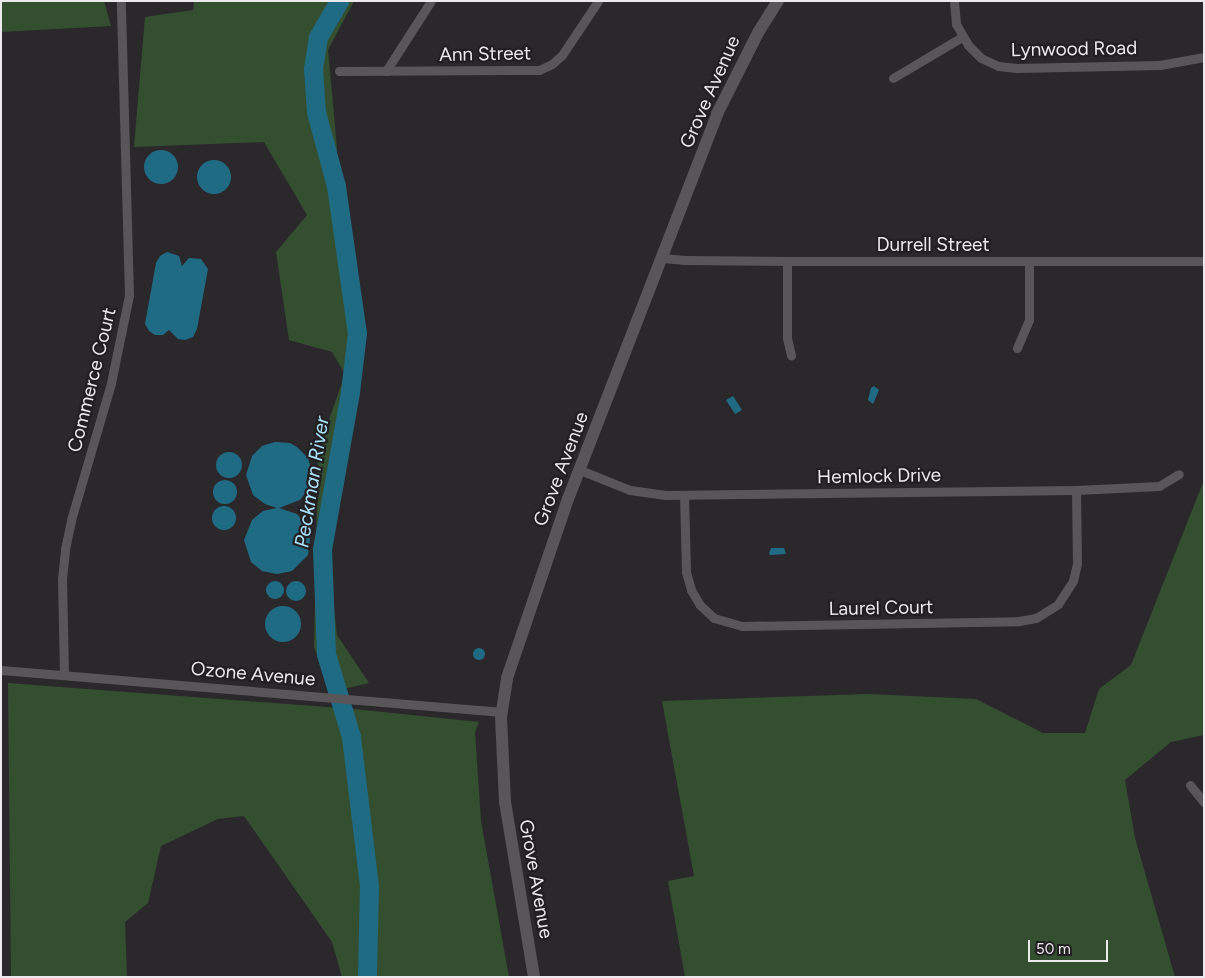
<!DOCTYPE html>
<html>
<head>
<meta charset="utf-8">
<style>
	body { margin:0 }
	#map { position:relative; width:1205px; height:978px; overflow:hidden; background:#2b282c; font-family:Figtree,sans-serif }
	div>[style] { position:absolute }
	.green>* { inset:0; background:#334f30 }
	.water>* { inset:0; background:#206b84 }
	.round { border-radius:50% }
	.river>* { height:19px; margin:-9.5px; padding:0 9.5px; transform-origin:9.5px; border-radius:9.5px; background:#206b84 }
	.street>* { height:9px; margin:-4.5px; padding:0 4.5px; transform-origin:4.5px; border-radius:4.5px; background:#595659 }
	.secondary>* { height:12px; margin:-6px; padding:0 6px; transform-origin:6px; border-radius:6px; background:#595659 }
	span { translate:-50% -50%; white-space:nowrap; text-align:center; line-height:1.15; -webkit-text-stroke:4.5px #221f22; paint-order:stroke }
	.street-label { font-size:19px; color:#ebe9eb }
	.water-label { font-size:20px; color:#a9e2f9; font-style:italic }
	.frame { position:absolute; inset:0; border:2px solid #ebe9eb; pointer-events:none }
	.scale { position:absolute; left:1028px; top:940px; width:80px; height:22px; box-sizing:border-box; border:2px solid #ebe9eb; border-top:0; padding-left:6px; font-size:15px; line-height:18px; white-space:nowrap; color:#ebe9eb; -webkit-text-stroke:4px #221f22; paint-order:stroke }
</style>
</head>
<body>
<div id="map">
	<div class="green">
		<div style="clip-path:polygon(1px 1px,104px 1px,111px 26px,1px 32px)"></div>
		<div style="clip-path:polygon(194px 1px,354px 1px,328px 50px,337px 148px,336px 166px,363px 341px,354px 412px,342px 466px,328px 554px,337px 635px,369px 683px,331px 692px,314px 647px,318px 451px,345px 374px,332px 352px,289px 340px,276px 252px,307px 215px,264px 142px,134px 147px,145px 17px,193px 10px)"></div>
		<div style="clip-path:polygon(1204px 480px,1204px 735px,1171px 742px,1125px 780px,1135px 838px,1175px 977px,685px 977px,668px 881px,694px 876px,662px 701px,868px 694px,976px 699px,1043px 733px,1085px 733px,1099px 689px,1131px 665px)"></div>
		<div style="clip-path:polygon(8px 683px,354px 709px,479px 722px,475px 732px,481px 821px,509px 977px,342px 977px,332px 942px,244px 816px,218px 819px,161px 846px,148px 903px,125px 922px,127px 977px,11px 977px)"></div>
	</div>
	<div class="water">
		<div class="round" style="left:144px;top:150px;width:34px;height:34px"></div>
		<div class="round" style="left:197px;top:160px;width:34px;height:34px"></div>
		<div style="clip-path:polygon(167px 252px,179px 256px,182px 266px,189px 258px,201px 259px,208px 269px,197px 329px,193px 337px,185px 340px,178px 339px,169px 330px,163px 335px,155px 335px,149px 331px,145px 324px,156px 263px,160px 256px)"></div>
		<div style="clip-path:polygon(874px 386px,879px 390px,873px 404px,868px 400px,871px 388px)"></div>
		<div style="clip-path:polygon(733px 396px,742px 410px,735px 414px,726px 400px)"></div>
		<div style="clip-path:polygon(275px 442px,290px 443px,297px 447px,308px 458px,312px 473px,309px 488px,300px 500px,279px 508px,297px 514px,306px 525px,310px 540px,308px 555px,292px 571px,277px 574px,262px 571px,251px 562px,244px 540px,252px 520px,263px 511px,277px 508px,265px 504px,253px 495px,246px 475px,252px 456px,262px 446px)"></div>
		<div class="round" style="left:216px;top:452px;width:26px;height:26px"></div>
		<div class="round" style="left:213px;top:480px;width:24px;height:24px"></div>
		<div class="round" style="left:212px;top:506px;width:24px;height:24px"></div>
		<div style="clip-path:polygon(771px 548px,784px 548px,786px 554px,771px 555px,769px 554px)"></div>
		<div class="round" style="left:266px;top:581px;width:18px;height:18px"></div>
		<div class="round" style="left:286px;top:581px;width:20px;height:20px"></div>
		<div class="round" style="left:265px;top:606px;width:36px;height:36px"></div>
		<div class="round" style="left:473px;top:648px;width:12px;height:12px"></div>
	</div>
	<div class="river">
		<div style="left:339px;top:1px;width:42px;rotate:120.3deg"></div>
		<div style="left:318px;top:37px;width:31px;rotate:99deg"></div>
		<div style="left:313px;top:68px;width:44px;rotate:86.1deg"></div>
		<div style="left:316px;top:112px;width:77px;rotate:74.9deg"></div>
		<div style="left:336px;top:186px;width:148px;rotate:81.9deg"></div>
		<div style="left:357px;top:333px;width:59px;rotate:96.8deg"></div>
		<div style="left:350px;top:392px;width:159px;rotate:100.1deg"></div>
		<div style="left:322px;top:549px;width:105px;rotate:87.8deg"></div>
		<div style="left:326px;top:654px;width:87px;rotate:73.2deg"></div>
		<div style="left:351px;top:737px;width:150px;rotate:83.1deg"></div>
		<div style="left:369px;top:886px;width:91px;rotate:91.3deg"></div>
	</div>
	<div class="street">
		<div style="left:954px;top:1px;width:23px;rotate:85deg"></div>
		<div style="left:956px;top:24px;width:24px;rotate:60deg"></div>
		<div style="left:968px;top:45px;width:18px;rotate:45deg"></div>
		<div style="left:981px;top:58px;width:19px;rotate:25deg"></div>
		<div style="left:998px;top:66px;width:19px;rotate:6deg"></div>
		<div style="left:1017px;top:68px;width:143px;rotate:-1.2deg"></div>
		<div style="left:1160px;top:65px;width:45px;rotate:-10.3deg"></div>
		<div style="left:339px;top:71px;width:200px;rotate:-0.3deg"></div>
		<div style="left:539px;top:70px;width:14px;rotate:-25deg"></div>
		<div style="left:552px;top:64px;width:13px;rotate:-42deg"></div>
		<div style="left:562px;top:55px;width:65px;rotate:-56.3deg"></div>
		<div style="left:386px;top:71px;width:83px;rotate:-57.3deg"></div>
		<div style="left:893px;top:78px;width:80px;rotate:-30.7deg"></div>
		<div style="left:663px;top:258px;width:22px;rotate:5deg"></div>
		<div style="left:685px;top:260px;width:102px;rotate:0.6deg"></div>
		<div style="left:787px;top:261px;width:417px"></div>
		<div style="left:787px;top:261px;width:77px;rotate:90deg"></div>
		<div style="left:787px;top:338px;width:18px;rotate:77deg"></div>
		<div style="left:1017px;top:348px;width:30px;rotate:-67deg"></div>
		<div style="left:1029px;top:320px;width:59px;rotate:-90deg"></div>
		<div style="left:580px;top:470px;width:54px;rotate:21.8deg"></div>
		<div style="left:630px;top:490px;width:36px;rotate:8deg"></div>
		<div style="left:666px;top:495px;width:410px;rotate:-0.7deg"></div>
		<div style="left:1076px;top:490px;width:83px;rotate:-2.8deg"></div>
		<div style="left:1159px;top:486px;width:23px;rotate:-31deg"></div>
		<div style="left:684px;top:495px;width:77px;rotate:88.5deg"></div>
		<div style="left:686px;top:572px;width:19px;rotate:74deg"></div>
		<div style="left:691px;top:590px;width:17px;rotate:59deg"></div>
		<div style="left:700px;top:605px;width:19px;rotate:43deg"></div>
		<div style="left:714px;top:618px;width:29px;rotate:16deg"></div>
		<div style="left:742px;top:626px;width:277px;rotate:-1deg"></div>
		<div style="left:1019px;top:621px;width:17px;rotate:-10deg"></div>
		<div style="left:1036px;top:618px;width:26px;rotate:-32deg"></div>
		<div style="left:1058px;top:604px;width:27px;rotate:-57deg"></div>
		<div style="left:1073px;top:581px;width:18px;rotate:-77deg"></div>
		<div style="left:1077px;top:563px;width:73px;rotate:-90.8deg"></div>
		<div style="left:1px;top:670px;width:503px;rotate:4.79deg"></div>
		<div style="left:64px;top:674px;width:95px;rotate:-91.2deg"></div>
		<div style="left:62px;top:579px;width:30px;rotate:-84deg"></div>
		<div style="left:65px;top:549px;width:30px;rotate:-78deg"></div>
		<div style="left:71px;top:520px;width:143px;rotate:-73.7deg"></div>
		<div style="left:111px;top:383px;width:90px;rotate:-78.4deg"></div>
		<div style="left:129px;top:295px;width:294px;rotate:-91.6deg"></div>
		<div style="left:1190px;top:785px;width:22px;rotate:51deg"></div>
	</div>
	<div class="secondary">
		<div style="left:534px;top:977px;width:177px;rotate:-99.4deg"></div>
		<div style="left:505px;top:802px;width:85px;rotate:-92.7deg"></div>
		<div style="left:501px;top:717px;width:39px;rotate:-81deg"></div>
		<div style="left:507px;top:678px;width:189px;rotate:-71.2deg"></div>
		<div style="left:568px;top:499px;width:413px;rotate:-68.8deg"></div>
		<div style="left:717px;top:114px;width:93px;rotate:-63.2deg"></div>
		<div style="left:759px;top:31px;width:36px;rotate:-58deg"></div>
	</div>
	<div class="street-label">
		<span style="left:1074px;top:49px;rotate:-1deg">Lynwood Road</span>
		<span style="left:485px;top:54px;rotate:-1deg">Ann Street</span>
		<span style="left:710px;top:92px;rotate:-66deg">Grove Avenue</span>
		<span style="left:933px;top:245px">Durrell Street</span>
		<span style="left:92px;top:380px;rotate:-76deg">Commerce Court</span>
		<span style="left:561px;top:469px;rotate:-69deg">Grove Avenue</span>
		<span style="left:879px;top:476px;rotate:-1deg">Hemlock Drive</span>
		<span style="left:881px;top:608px;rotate:-1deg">Laurel Court</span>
		<span style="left:253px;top:674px;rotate:5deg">Ozone Avenue</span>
		<span style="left:536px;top:879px;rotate:80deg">Grove Avenue</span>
	</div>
	<div class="water-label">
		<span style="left:312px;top:482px;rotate:-81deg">Peckman River</span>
	</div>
	<div class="frame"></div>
	<div class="scale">50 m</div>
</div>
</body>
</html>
